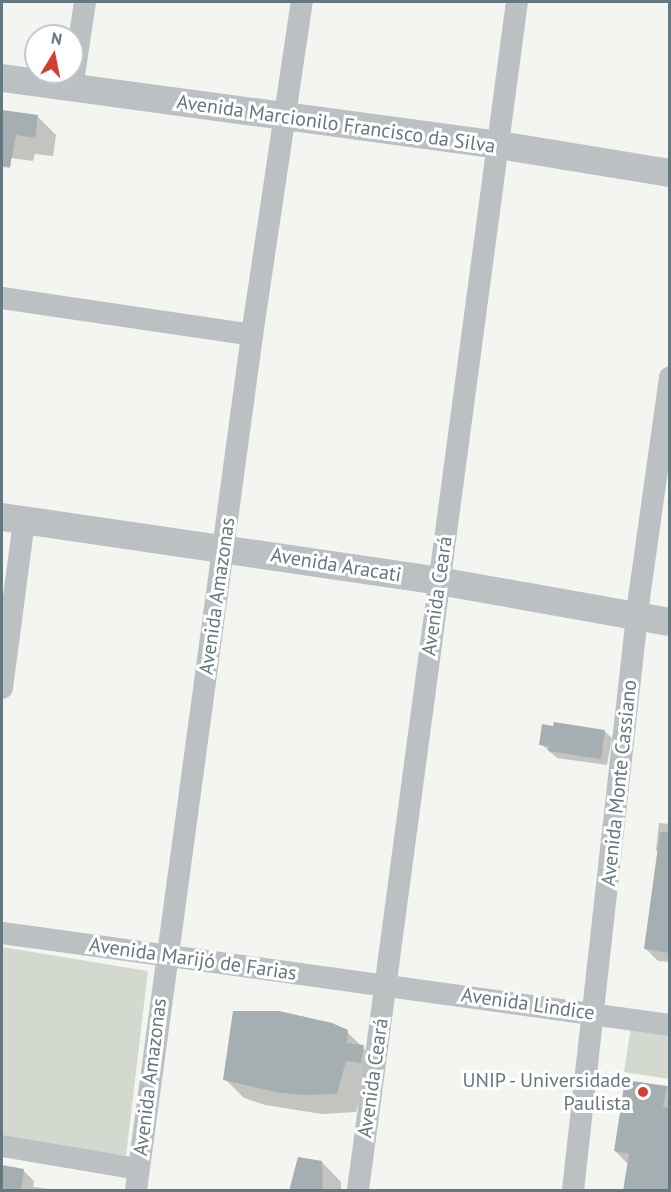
<!DOCTYPE html>
<html>
<head>
<meta charset="utf-8">
<style>
	body { margin:0 }
	#map { position:relative; width:671px; height:1192px; overflow:hidden; background:#f4f4f1; font-family:"PT Sans",sans-serif }
	div>[style] { position:absolute }
	.green>* { inset:0; background:#d4d9d0 }
	.shadow>* { inset:0; background:#0003 }
	.building>* { inset:0; background:#a5aeb1 }
	.minor>* { height:22px; margin:-11px; padding:0 11px; transform-origin:11px; border-radius:11px; background:#bbc0c2 }
	.tertiary>* { height:28px; margin:-14px; padding:0 14px; transform-origin:14px; border-radius:14px; background:#bbc0c2 }
	.dots>* { width:16px; height:16px; translate:-50% -50%; box-sizing:border-box; border:3px solid #fff; border-radius:50% }
	span { translate:-50% -50%; white-space:nowrap; text-align:center; line-height:1.15; -webkit-text-stroke:6px #fff; paint-order:stroke }
	.street-label { font-size:20px; color:#657880 }
	.poi-label { font-size:20px; color:#657880 }
	.right { translate:-100% -50%; text-align:right }
	.frame { position:absolute; inset:0; border:3px solid #657880; pointer-events:none }
	.north { position:absolute; left:24px; top:24px; width:60px; height:60px; box-sizing:border-box; background:#fff; border:2px solid #c1c9cc; border-radius:50%; rotate:10deg; font-size:16px; font-weight:700; line-height:24px; text-align:center; color:#657880 }
	.north::after { content:''; display:block; margin:auto; width:21px; height:27px; background:#d63e2f; clip-path:polygon(50% 0,100% 100%,50% 72%,0 100%) }
</style>
</head>
<body>
<div id="map">
	<div class="green">
		<div style="clip-path:polygon(2px 947px,148px 971px,126px 1156px,2px 1136px)"></div>
		<div style="clip-path:polygon(631px 1026px,669px 1032px,669px 1079px,624px 1072px)"></div>
	</div>
	<div class="shadow">
		<div style="clip-path:polygon(2px 111px,37px 116px,56px 135px,53px 156px,35px 154px,33px 161px,11px 158px,10px 168px,2px 167px)"></div>
		<div style="clip-path:polygon(604px 731px,612px 738px,607px 765px,557px 758px,541px 744px)"></div>
		<div style="clip-path:polygon(659px 823px,670px 824px,670px 962px,658px 961px,646px 949px,658px 853px,656px 850px)"></div>
		<div style="clip-path:polygon(279px 1013px,305px 1017px,347px 1032px,382px 1066px,365px 1079px,356px 1112px,322px 1114px,265px 1105px,244px 1098px,225px 1079px)"></div>
		<div style="clip-path:polygon(626px 1082px,670px 1087px,670px 1190px,626px 1190px,629px 1165px,615px 1151px)"></div>
		<div style="clip-path:polygon(322px 1162px,341px 1182px,341px 1190px,291px 1190px)"></div>
		<div style="clip-path:polygon(2px 1167px,23px 1170px,34px 1181px,33px 1187px,57px 1190px,2px 1190px)"></div>
	</div>
	<div class="building">
		<div style="clip-path:polygon(2px 110px,38px 115px,35px 138px,16px 135px,10px 167px,2px 166px)"></div>
		<div style="clip-path:polygon(554px 722px,605px 730px,601px 759px,548px 751px,549px 746px,539px 745px,542px 724px,553px 726px)"></div>
		<div style="clip-path:polygon(660px 832px,669px 832px,669px 953px,644px 949px)"></div>
		<div style="clip-path:polygon(233px 1011px,279px 1011px,332px 1023px,348px 1030px,347px 1043px,364px 1045px,361px 1063px,346px 1061px,337px 1094px,302px 1095px,276px 1092px,223px 1080px)"></div>
		<div style="clip-path:polygon(625px 1080px,667px 1086px,663px 1107px,669px 1108px,669px 1191px,623px 1191px,629px 1154px,614px 1151px)"></div>
		<div style="clip-path:polygon(298px 1157px,322px 1161px,323px 1191px,289px 1191px)"></div>
		<div style="clip-path:polygon(2px 1165px,24px 1169px,21px 1191px,2px 1191px)"></div>
	</div>
	<div class="minor">
		<div style="left:72px;top:88px;width:87px;rotate:-81.4deg"></div>
		<div style="left:2px;top:298px;width:253px;rotate:8.4deg"></div>
		<div style="left:2px;top:688px;width:169px;rotate:-82.5deg"></div>
		<div style="left:2px;top:933px;width:674px;rotate:7.84deg"></div>
		<div style="left:2px;top:1146px;width:138px;rotate:9.6deg"></div>
		<div style="left:136px;top:1190px;width:863px;rotate:-82.27deg"></div>
		<div style="left:252px;top:335px;width:337px;rotate:-81.5deg"></div>
		<div style="left:358px;top:1190px;width:1199px;rotate:-82.38deg"></div>
		<div style="left:573px;top:1190px;width:596px;rotate:-83.64deg"></div>
		<div style="left:639px;top:598px;width:223px;rotate:-82deg"></div>
	</div>
	<div class="tertiary">
		<div style="left:2px;top:78px;width:501px;rotate:7.68deg"></div>
		<div style="left:499px;top:145px;width:173px;rotate:9.3deg"></div>
		<div style="left:2px;top:517px;width:442px;rotate:8.3deg"></div>
		<div style="left:439px;top:581px;width:235px;rotate:10.1deg"></div>
	</div>
	<div class="dots">
		<div style="left:643px;top:1092px;background:#d63e2f"></div>
	</div>
	<div class="street-label">
		<span style="left:336px;top:124px;rotate:8deg">Avenida Marcionilo Francisco da Silva</span>
		<span style="left:336px;top:565px;rotate:9deg">Avenida Aracati</span>
		<span style="left:217px;top:596px;rotate:-82deg">Avenida Amazonas</span>
		<span style="left:437px;top:596px;rotate:-82deg">Avenida Ceará</span>
		<span style="left:619px;top:783px;rotate:-84deg">Avenida Monte Cassiano</span>
		<span style="left:193px;top:959px;rotate:8deg">Avenida Marijó de Farias</span>
		<span style="left:528px;top:1004px;rotate:8deg">Avenida Lindice</span>
		<span style="left:150px;top:1077px;rotate:-83deg">Avenida Amazonas</span>
		<span style="left:373px;top:1078px;rotate:-82deg">Avenida Ceará</span>
	</div>
	<div class="poi-label">
		<span class="right" style="left:631px;top:1092px">UNIP - Universidade<br>Paulista</span>
	</div>
	<div class="frame"></div>
	<div class="north">N</div>
</div>
</body>
</html>
